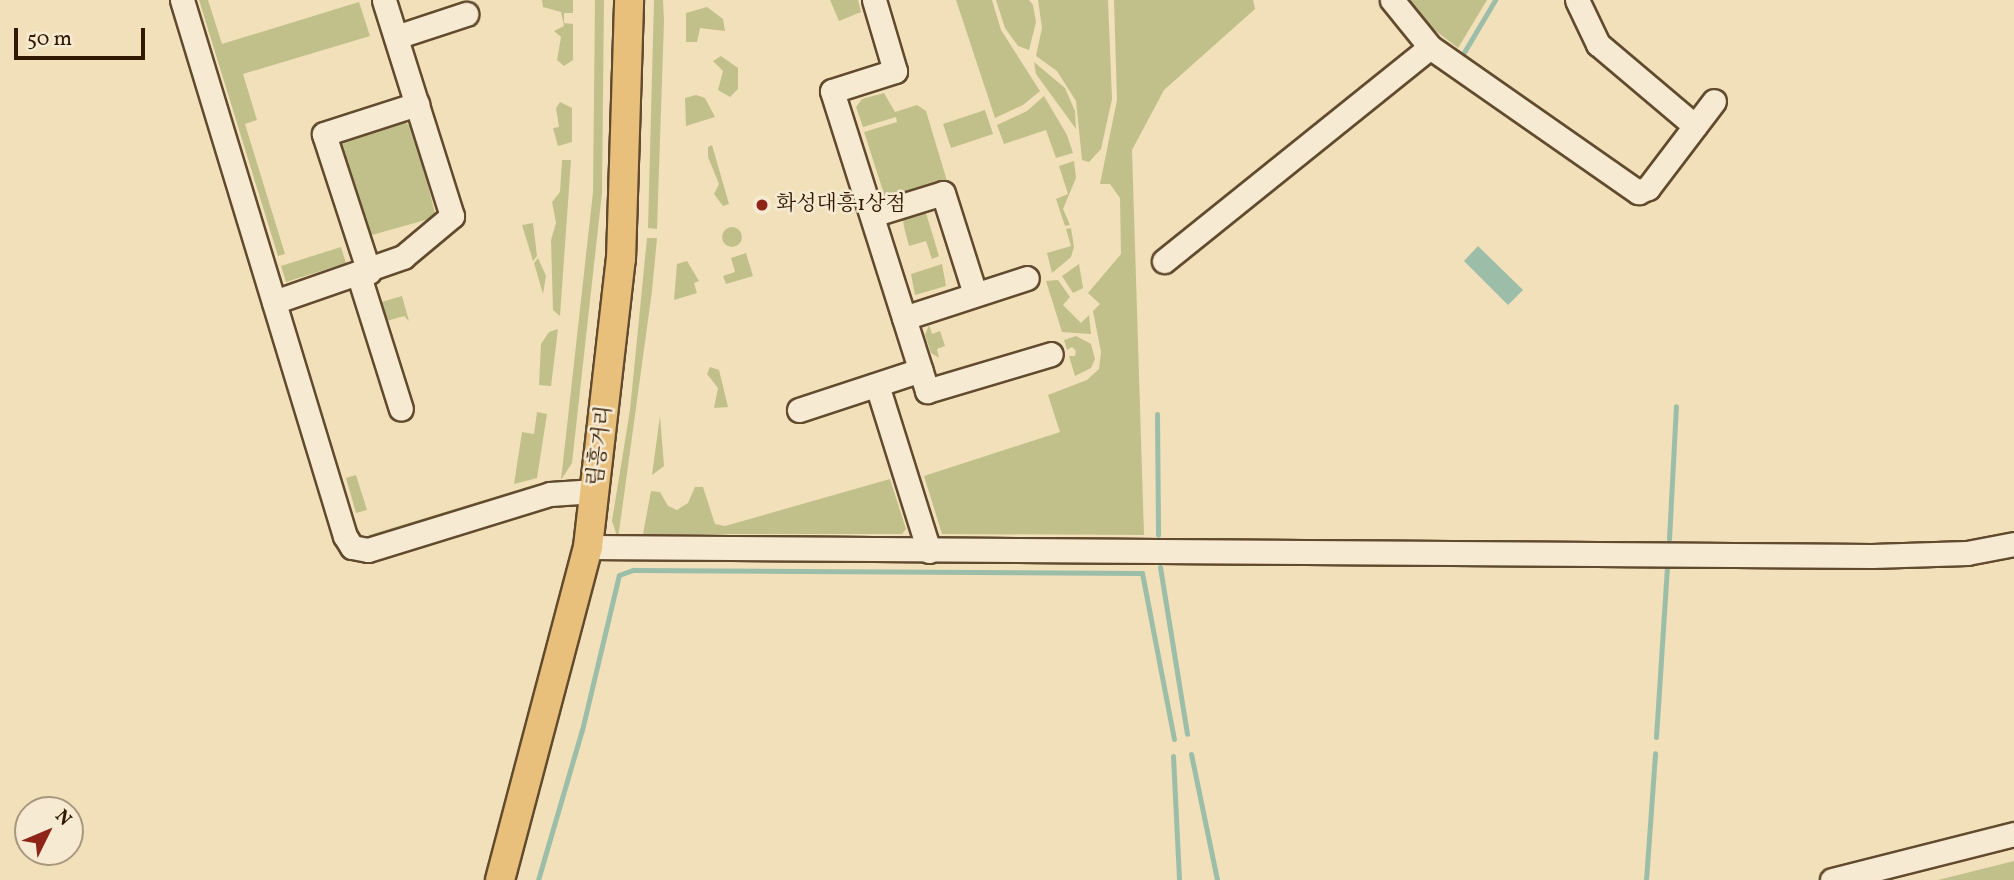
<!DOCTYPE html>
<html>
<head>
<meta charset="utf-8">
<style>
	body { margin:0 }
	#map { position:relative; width:2014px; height:880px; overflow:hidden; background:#f1e0b9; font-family:Vollkorn,"Noto Serif KR",serif }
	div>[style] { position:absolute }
	.green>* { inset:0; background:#c1c08a }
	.round { border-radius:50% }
	.water>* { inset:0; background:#9cbea9 }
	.stream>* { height:5px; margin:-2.5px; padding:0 2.5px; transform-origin:2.5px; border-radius:2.5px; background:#9cbea9 }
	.roads { filter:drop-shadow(2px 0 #624a2e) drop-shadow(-2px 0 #624a2e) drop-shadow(0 2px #624a2e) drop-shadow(0 -2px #624a2e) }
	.minor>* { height:23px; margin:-11.5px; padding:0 11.5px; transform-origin:11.5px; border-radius:11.5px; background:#f6ebd2 }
	.major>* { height:28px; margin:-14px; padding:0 14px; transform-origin:14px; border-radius:14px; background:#e8c07c }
	.dots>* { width:19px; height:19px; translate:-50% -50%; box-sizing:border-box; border:4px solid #f6ebd2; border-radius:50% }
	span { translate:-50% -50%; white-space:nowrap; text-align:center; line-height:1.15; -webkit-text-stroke:5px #f6ebd2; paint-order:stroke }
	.poi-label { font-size:21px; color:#321800 }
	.left { translate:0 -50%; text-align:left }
	.street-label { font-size:21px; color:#321800 }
	.north { position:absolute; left:14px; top:796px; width:70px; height:70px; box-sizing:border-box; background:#f6ebd2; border:2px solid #a8977e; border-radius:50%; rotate:47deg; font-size:19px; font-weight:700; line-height:28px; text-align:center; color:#321800 }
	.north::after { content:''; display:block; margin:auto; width:24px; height:32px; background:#8f2418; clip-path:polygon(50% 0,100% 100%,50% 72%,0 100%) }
	.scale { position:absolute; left:14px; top:28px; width:131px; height:32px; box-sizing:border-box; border:4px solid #321800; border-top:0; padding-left:9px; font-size:21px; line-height:24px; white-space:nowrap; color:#321800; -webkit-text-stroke:5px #f6ebd2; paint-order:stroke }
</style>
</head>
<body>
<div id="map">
	<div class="green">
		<div style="clip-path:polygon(199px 0,208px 0,222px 44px,359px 2px,370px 36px,243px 74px,257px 120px,245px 124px,285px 254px,278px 256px)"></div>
		<div style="clip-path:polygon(542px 0,573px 0,573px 13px,564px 13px,564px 23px,573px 24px,573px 60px,564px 66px,557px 60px,561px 37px,554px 31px,564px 26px,561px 12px,543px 7px)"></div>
		<div style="clip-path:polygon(595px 0,604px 0,602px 193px,572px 463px,561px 480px,593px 192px)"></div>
		<div style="clip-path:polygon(654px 0,663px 0,664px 21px,657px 229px,648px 228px)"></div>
		<div style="clip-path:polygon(830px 0,858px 0,861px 12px,839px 21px)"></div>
		<div style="clip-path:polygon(956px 0,992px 0,1001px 30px,1040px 91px,1023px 105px,995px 118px)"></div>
		<div style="clip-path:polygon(996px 0,1029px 0,1033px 5px,1036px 22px,1029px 50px,1018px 46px,1005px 28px)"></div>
		<div style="clip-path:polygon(1038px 0,1108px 0,1112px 99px,1101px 149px,1089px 162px,1082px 160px,1076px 101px,1057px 71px,1036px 56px,1042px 28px)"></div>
		<div style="clip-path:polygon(1114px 0,1253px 0,1255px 9px,1164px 90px,1132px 150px,1144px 535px,942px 534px,924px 476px,1060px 432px,1048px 395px,1087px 380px,1099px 369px,1101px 352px,1093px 311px,1100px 304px,1088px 293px,1121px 254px,1120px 198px,1110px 184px,1100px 184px,1117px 100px)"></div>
		<div style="clip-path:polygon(1409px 0,1487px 0,1458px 48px,1428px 25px)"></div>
		<div style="clip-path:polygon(707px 7px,723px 19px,725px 31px,700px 28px,697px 42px,686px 42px,686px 13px)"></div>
		<div style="clip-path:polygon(721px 56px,738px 68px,738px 89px,730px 97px,718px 90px,723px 71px,713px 61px)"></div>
		<div style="clip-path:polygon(1034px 62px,1065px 88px,1075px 111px,1076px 129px,1036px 74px)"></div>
		<div style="clip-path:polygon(884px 93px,895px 112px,917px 105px,926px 111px,947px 181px,885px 197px,864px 132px,897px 122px,896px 117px,863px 127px,856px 107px,862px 99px)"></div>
		<div style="clip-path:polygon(696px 95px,705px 98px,715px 117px,686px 126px,685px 98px)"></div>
		<div style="clip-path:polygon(1044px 96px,1067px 135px,1073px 153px,1056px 158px,1046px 130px,1004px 144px,997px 125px,1027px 111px)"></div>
		<div style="clip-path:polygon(560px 102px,572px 108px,572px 142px,558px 146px,553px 128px,559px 127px,556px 108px)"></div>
		<div style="clip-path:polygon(985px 110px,993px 134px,951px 148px,943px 124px)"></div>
		<div style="clip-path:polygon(402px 120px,413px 128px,435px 213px,429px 219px,372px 235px,366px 231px,340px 141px)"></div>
		<div style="clip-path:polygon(712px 145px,729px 204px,723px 206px,714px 194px,719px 184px,708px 157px,708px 147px)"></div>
		<div style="clip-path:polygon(562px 160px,571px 160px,560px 316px,553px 310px,551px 240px,556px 223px,552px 202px,560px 192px)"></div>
		<div style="clip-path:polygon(1074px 161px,1076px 178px,1063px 209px,1070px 225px,1065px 226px,1056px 199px,1068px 194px,1059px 166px)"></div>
		<div style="clip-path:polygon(926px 213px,939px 256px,932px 259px,926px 241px,909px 246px,904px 227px,903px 220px)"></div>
		<div style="clip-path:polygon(533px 223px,537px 256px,533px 261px,522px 225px)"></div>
		<div class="round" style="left:722px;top:227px;width:20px;height:20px"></div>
		<div style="clip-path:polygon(1071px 228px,1074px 247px,1071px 257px,1052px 273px,1047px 253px,1071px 246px,1066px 229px)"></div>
		<div style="clip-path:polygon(647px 238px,657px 238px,652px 291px,618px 539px,612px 521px,630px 410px)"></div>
		<div style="clip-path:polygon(341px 247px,346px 263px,286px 282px,281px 266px)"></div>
		<div style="clip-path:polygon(746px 253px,753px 276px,726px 284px,723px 276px,735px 272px,731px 258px)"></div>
		<div style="clip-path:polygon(538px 258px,546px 276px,543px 294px,534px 263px)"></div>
		<div style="clip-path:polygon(687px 261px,699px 281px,694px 283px,697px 293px,674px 300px,677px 264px)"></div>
		<div style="clip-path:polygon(942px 264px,946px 286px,915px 295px,911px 274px)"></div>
		<div style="clip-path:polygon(1079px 264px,1083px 288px,1073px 293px,1062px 276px)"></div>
		<div style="clip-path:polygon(1058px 280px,1070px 297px,1063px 305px,1081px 323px,1089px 315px,1091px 334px,1062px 332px,1046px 281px)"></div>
		<div style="clip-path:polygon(402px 296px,409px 321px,404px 316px,387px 321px,385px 328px,378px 303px)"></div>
		<div style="clip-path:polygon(929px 325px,932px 334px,940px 331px,945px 346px,937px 349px,939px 358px,931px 353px,925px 335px)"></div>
		<div style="clip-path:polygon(558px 329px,551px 386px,539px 385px,541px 344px,549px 332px)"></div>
		<div style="clip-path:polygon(1076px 336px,1091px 344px,1095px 359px,1091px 368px,1075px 376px,1069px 356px,1075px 356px,1076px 351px,1072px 347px,1067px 350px,1064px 340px)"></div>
		<div style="clip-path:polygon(710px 367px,719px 370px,728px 407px,714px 408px,718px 388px,707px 374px)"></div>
		<div style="clip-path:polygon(537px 412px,547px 414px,537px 478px,514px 484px,522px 432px,534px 434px)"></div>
		<div style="clip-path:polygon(660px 416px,664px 466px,652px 475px)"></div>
		<div style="clip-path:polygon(356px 475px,367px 510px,356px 513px,346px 478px)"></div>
		<div style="clip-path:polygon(890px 479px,906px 529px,902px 534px,643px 534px,651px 491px,660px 492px,668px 506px,677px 510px,688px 503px,695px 487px,703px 487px,715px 524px,725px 526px)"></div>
		<div style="clip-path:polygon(537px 484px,538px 488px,370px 539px,369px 535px)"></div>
		<div style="clip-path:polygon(2014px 861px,2014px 880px,1938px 880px)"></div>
	</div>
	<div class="water">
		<div style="clip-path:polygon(1478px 246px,1523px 290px,1508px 305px,1464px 261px)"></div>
	</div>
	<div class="stream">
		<div style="left:1463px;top:54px;width:63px;rotate:-59.3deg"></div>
		<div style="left:1157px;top:414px;width:121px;rotate:89.5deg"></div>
		<div style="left:1669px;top:539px;width:133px;rotate:-87deg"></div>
		<div style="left:1160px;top:567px;width:169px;rotate:80.8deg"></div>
		<div style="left:1656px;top:737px;width:172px;rotate:-86.3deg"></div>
		<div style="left:1191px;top:754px;width:129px;rotate:78.3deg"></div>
		<div style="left:1173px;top:756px;width:124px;rotate:87.2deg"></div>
		<div style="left:538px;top:880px;width:156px;rotate:-73.7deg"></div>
		<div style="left:582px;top:730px;width:159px;rotate:-76.6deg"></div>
		<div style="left:619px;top:575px;width:15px;rotate:-20deg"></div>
		<div style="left:633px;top:570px;width:509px;rotate:0.34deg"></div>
		<div style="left:1142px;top:573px;width:169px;rotate:79.1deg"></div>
		<div style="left:1646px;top:880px;width:127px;rotate:-85.9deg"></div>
	</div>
	<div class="roads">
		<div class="minor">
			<div style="left:182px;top:0;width:560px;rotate:73.09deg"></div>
			<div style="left:345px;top:536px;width:13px;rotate:58deg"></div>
			<div style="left:352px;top:547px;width:16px;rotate:11deg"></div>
			<div style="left:368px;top:550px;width:190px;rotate:-17.1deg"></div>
			<div style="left:550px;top:494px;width:45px;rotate:-3.8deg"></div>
			<div style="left:874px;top:0;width:74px;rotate:73.5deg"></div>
			<div style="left:895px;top:71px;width:66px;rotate:162.4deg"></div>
			<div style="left:832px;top:91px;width:315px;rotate:72.4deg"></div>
			<div style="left:927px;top:391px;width:129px;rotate:-16.6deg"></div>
			<div style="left:1392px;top:0;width:60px;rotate:51deg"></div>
			<div style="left:1430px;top:47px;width:254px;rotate:34.9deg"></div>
			<div style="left:1638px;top:192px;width:11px;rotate:-22deg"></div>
			<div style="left:1648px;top:188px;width:109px;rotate:-52.8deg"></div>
			<div style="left:1577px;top:0;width:49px;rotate:64.5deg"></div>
			<div style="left:1598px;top:44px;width:127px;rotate:40.2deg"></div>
			<div style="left:396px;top:37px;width:74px;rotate:-18.2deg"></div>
			<div style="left:872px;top:215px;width:74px;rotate:-17.2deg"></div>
			<div style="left:943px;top:193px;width:106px;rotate:72.4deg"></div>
			<div style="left:1164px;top:261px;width:341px;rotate:-38.8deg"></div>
			<div style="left:369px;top:272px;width:145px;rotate:-108.1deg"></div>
			<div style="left:324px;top:134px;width:98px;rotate:-17.9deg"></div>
			<div style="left:359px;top:276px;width:139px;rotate:72.5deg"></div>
			<div style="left:274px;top:302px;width:137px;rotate:-19.2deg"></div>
			<div style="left:403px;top:257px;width:64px;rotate:-39.9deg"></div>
			<div style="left:452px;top:216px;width:226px;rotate:-107.5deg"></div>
			<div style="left:904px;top:318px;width:129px;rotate:-18deg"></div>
			<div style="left:877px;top:385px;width:174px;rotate:72.6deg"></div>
			<div style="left:799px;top:410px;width:128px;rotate:-18.2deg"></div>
			<div style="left:588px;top:547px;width:1284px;rotate:0.4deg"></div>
			<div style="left:1872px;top:556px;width:95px;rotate:-1.8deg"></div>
			<div style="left:1967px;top:553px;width:48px;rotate:-10.8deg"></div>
			<div style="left:1832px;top:880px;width:188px;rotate:-14.2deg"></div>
		</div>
		<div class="major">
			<div style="left:500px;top:880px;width:344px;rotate:-75.2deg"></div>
			<div style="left:588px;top:547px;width:290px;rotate:-83.5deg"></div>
			<div style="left:621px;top:259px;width:259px;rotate:-88.2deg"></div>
		</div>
	</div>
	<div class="dots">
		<div style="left:762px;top:205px;background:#8f2418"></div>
	</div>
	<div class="poi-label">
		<span class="left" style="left:776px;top:205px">화성대흥1상점</span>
	</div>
	<div class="street-label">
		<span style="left:601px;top:446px;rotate:-83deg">림흥거리</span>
	</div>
	<div class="north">N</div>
	<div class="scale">50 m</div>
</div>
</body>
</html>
